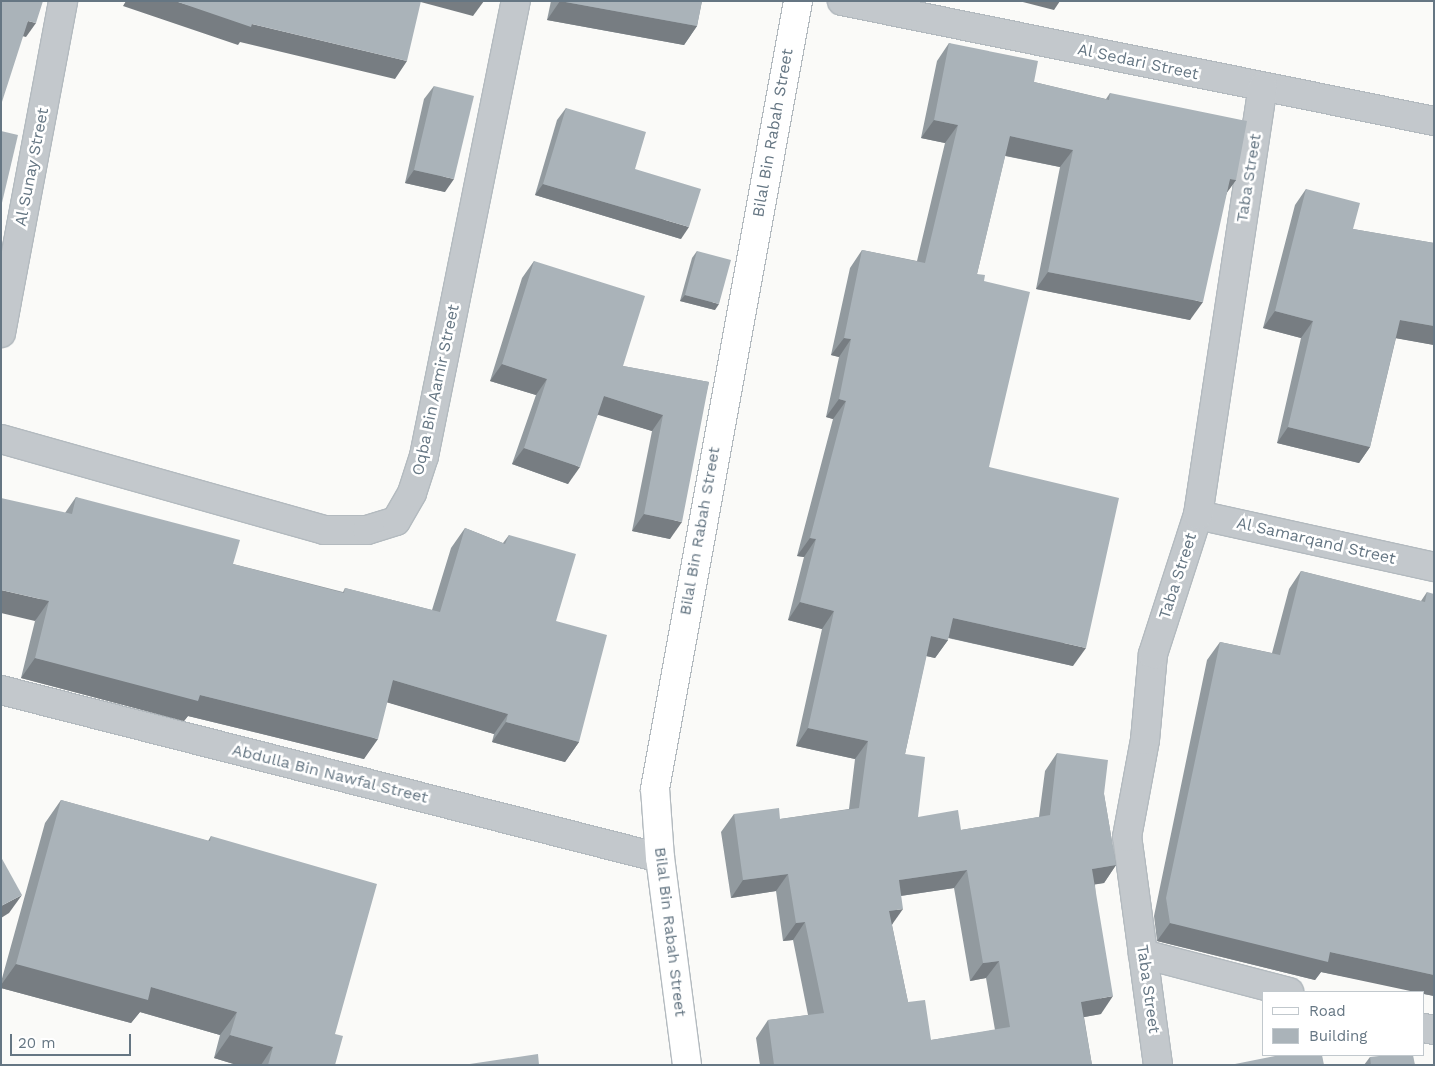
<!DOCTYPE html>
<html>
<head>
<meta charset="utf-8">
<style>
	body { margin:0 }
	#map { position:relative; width:1435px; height:1066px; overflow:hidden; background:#fafaf8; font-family:"Work Sans",sans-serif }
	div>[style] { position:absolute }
	.roads { filter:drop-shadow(1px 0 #b3babf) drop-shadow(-1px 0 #b3babf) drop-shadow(0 1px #b3babf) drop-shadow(0 -1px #b3babf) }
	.street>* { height:28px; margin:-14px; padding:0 14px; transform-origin:14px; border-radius:14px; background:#c3c8cc }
	.secondary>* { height:28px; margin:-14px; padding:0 14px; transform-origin:14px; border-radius:14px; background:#fff }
	.wall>* { inset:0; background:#929a9f }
	.shaded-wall>* { inset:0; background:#777d82 }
	.building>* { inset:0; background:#aab3b9 }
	span { translate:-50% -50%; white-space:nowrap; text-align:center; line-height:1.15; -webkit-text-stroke:5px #fff; paint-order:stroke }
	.street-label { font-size:16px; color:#657683 }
	.frame { position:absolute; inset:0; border:2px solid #657683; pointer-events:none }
	.legend { position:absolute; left:1262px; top:991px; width:162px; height:65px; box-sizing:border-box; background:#fff; border:1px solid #c1c8cd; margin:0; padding:6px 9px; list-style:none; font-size:15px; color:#657683 }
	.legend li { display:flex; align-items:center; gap:10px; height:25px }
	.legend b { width:25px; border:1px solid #c1c8cd }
	.scale { position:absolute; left:10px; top:1034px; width:121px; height:22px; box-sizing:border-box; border:2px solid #657683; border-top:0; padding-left:6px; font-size:15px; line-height:18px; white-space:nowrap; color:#657683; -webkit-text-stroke:4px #fff; paint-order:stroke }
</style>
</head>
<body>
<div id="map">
	<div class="roads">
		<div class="street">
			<div style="left:842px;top:1px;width:604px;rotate:11.46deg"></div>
			<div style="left:1px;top:333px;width:338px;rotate:-79.4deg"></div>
			<div style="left:1px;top:439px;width:336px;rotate:15.7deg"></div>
			<div style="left:324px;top:530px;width:43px"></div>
			<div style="left:367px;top:530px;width:30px;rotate:-17deg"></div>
			<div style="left:396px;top:521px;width:32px;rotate:-60deg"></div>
			<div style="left:412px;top:493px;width:39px;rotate:-72deg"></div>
			<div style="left:424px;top:456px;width:464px;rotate:-78.6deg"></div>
			<div style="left:1198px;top:515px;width:242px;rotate:12.4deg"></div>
			<div style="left:1px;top:690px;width:680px;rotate:14.3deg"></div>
			<div style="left:1143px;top:954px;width:151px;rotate:14.6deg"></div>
			<div style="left:1424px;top:1028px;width:10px;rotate:11deg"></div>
			<div style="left:1158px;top:1065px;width:230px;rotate:-97.7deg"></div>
			<div style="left:1127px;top:837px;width:99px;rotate:-79.5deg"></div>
			<div style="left:1145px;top:740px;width:86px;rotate:-84.7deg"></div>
			<div style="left:1153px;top:654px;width:146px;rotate:-72.1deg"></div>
			<div style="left:1198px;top:515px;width:433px;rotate:-81.4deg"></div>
		</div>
		<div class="secondary">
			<div style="left:687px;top:1065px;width:209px;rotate:-97.4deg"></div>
			<div style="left:660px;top:858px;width:69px;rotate:-94.1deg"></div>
			<div style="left:655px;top:789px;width:801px;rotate:-79.71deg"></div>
		</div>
	</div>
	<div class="wall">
		<div style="clip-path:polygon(551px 1px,702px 1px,697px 26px,684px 45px,547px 20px)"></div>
		<div style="clip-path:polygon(evenodd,949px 43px,1034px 82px,1106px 99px,1110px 93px,1236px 180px,1227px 192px,1190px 320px,1036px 289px,1060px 167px,1005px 156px,977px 274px,984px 281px,989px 467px,1073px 666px,948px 638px,948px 640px,935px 658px,926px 656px,905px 754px,918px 817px,961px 830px,1039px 817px,1045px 771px,1057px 753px,1104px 794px,1116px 865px,1104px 883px,1095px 884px,1101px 1014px,1084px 1017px,1092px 1065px,760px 1065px,756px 1038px,768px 1020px,808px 1015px,793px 940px,783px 941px,776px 891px,731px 898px,721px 832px,734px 814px,780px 819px,849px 809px,855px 759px,796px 746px,822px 629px,788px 620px,804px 557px,797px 556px,833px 419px,826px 417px,839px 357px,831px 355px,850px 268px,862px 250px,917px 261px,945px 143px,921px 138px,937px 61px,949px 43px,954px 888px,970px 981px,986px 978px,995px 1030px,931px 1040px,908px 1002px,892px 925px,901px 896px,954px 888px)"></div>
		<div style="clip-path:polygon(434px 86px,445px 192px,405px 183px,424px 99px)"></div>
		<div style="clip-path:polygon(566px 108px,681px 239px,535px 195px,557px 120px)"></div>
		<div style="clip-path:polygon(1306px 189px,1353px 229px,1434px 243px,1434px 345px,1396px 338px,1370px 447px,1359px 463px,1277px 443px,1301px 338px,1263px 328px,1295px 205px)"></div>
		<div style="clip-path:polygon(697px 251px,715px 310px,680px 301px,692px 258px)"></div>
		<div style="clip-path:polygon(534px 261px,623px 366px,709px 382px,670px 539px,632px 531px,652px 431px,598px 414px,568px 484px,512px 464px,536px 395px,490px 381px,522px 278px)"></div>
		<div style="clip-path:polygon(76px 497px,233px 564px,343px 592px,345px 588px,432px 610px,451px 548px,465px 528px,503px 543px,509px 535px,556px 621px,579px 742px,565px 762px,492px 742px,494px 734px,387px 702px,364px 759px,188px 716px,184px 721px,21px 678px,35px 621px,65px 513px)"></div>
		<div style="clip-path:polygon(1301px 571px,1421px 601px,1427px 592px,1434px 996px,1424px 994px,1424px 992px,1321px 972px,1315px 980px,1157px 941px,1154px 916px,1207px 660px,1220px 642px,1272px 653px,1289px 589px)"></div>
		<div style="clip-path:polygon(61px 800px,208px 841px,211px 836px,335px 1034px,335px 1065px,237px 1065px,214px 1058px,220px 1035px,140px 1012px,131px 1023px,1px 988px,1px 982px,45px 823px)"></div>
		<div style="clip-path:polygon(1370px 1057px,1415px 1065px,1364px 1065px)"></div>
	</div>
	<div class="shaded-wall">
		<div style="clip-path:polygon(126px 1px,175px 1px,252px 24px,407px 61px,395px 79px,240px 42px,238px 45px,123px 6px)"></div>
		<div style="clip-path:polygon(417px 1px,484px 1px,473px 16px)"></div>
		<div style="clip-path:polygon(560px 1px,697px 26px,684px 45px,547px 20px)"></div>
		<div style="clip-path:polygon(1019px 1px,1060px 1px,1054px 10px)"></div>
		<div style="clip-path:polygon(28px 21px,36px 23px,26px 37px,18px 35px)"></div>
		<div style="clip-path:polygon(934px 120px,958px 125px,945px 143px,921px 138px)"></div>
		<div style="clip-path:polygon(1010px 136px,1073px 150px,1060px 167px,997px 154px)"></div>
		<div style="clip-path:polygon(414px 170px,454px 179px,445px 192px,405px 183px)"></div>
		<div style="clip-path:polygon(1230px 179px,1236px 180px,1223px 198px)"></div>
		<div style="clip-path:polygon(543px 184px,689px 227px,681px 239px,535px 195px)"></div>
		<div style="clip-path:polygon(1048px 272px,1203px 302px,1190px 320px,1036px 289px)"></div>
		<div style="clip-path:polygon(685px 295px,719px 304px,715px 310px,680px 301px)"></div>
		<div style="clip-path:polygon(1275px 311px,1313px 321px,1301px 338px,1263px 328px)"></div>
		<div style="clip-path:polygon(1400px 320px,1434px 326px,1434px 345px,1389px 337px)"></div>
		<div style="clip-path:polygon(844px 338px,851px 339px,839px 357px,831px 355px)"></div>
		<div style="clip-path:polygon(502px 364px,547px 379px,536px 395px,490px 381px)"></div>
		<div style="clip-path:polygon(604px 396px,663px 415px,652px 431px,592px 413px)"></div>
		<div style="clip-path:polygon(839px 399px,846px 401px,833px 419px,826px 417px)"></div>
		<div style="clip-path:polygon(1288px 427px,1370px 447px,1359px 463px,1277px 443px)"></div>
		<div style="clip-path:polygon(524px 448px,580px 467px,568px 484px,512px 464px)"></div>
		<div style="clip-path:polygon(644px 514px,682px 522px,670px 539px,632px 531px)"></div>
		<div style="clip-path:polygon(810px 538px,816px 539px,804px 557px,797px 556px)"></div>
		<div style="clip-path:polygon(1px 590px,49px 601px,35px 621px,1px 613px)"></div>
		<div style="clip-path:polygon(800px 602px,834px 611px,822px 629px,788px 620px)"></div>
		<div style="clip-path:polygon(953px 618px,1086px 648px,1073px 666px,941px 636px)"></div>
		<div style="clip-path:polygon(931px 636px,948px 640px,935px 658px,918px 654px)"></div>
		<div style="clip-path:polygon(35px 658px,200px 695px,378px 739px,364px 759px,188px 716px,184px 721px,21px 678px)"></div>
		<div style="clip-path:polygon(393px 680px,508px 714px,494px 734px,379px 700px)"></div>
		<div style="clip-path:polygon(506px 722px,579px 742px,565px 762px,492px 742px)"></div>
		<div style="clip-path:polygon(808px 728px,868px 741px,855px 759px,796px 746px)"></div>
		<div style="clip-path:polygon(1116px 865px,1104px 883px,1080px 887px,1092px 869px)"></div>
		<div style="clip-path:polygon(967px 870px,954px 888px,886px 898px,899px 880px)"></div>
		<div style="clip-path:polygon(788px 874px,776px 891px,731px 898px,743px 880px)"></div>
		<div style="clip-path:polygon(22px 895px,9px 913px,1px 918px,1px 906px)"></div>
		<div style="clip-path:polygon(903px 909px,891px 926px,889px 911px)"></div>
		<div style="clip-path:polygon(805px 922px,793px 940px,783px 941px,796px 923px)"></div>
		<div style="clip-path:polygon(1170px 923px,1330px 952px,1434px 975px,1434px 996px,1424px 994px,1424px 992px,1415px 992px,1321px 972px,1315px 980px,1157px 941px)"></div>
		<div style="clip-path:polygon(999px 961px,986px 978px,970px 981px,983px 963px)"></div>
		<div style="clip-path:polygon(16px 964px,151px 987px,237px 1012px,220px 1035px,140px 1012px,131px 1023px,1px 988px,1px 985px)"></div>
		<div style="clip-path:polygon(1113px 996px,1101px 1014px,1068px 1020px,1081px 1002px)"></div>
		<div style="clip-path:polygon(230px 1035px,273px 1047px,261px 1065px,237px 1065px,214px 1058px)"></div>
	</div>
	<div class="building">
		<div style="clip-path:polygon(1px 1px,43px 1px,36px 23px,28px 21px,1px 105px)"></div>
		<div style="clip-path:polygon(175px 1px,421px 1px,407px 61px,252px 24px,251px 27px)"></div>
		<div style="clip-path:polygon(560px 1px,702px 1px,697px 26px)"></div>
		<div style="clip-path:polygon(evenodd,949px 43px,1038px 61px,1034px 82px,1109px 100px,1110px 93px,1247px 121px,1236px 180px,1230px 179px,1203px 302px,1048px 272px,1073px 150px,1010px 136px,977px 274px,985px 275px,984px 281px,1030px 292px,989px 467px,1119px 498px,1086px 648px,953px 618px,948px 640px,931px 636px,905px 754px,925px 757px,918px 817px,958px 810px,961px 830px,1050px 815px,1057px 753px,1108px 760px,1104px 794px,1116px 865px,1092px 869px,1113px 996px,1081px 1002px,1092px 1065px,774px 1065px,768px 1020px,824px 1013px,805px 922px,796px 923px,788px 874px,743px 880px,734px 814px,779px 808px,780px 819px,859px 808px,868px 741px,808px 728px,834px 611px,800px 602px,816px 539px,810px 538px,846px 401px,839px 399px,851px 339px,844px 338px,862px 250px,925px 263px,958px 125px,934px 120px,949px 43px,967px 870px,983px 963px,999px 961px,1010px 1027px,931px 1040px,925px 1000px,908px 1002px,889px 911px,903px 909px,899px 880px,967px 870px)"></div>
		<div style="clip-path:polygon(434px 86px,474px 96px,454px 179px,414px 170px)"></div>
		<div style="clip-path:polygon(566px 108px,646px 132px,635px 169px,701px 189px,689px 227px,543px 184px)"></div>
		<div style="clip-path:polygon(1px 131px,18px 135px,1px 207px)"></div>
		<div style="clip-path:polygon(1306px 189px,1360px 203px,1353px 229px,1434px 243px,1434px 326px,1400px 320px,1370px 447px,1288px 427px,1313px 321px,1275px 311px)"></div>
		<div style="clip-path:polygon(697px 251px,731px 260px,719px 304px,685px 295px)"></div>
		<div style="clip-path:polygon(534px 261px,645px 296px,623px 366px,709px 382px,682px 522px,644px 514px,663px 415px,604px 396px,580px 467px,524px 448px,547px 379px,502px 364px)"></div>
		<div style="clip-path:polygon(76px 497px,240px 540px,233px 564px,344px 593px,345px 588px,440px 612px,465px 528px,505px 544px,509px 535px,576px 554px,556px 621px,607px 635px,579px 742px,506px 722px,508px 714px,393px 680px,378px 739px,200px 695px,198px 701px,35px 658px,49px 601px,1px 590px,1px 498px,72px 514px)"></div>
		<div style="clip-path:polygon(1301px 571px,1425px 602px,1427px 592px,1434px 594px,1434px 975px,1330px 952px,1328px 962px,1170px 923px,1166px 898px,1220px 642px,1280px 655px)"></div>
		<div style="clip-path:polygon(61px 800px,210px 841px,211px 836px,377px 884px,335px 1034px,343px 1036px,335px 1065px,268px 1065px,273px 1047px,230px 1035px,237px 1012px,151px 987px,148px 1000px,16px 964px)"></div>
		<div style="clip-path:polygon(1px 857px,22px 895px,1px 906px)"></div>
		<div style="clip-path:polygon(538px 1054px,539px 1065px,463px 1065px)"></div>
		<div style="clip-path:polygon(1280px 1055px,1322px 1055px,1324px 1065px,1230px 1065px)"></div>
		<div style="clip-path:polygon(1388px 1055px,1413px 1055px,1415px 1065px,1371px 1065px,1370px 1057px)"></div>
	</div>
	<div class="street-label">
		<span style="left:1138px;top:62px;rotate:12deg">Al Sedari Street</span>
		<span style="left:773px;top:133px;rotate:-80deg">Bilal Bin Rabah Street</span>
		<span style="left:32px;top:167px;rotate:-79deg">Al Sunay Street</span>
		<span style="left:1249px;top:178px;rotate:-81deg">Taba Street</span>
		<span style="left:436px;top:390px;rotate:-78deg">Oqba Bin Aamir Street</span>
		<span style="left:700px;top:531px;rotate:-80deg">Bilal Bin Rabah Street</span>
		<span style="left:1316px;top:541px;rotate:13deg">Al Samarqand Street</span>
		<span style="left:1178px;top:576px;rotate:-72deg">Taba Street</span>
		<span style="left:330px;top:774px;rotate:14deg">Abdulla Bin Nawfal Street</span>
		<span style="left:670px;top:932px;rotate:83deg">Bilal Bin Rabah Street</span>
		<span style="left:1148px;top:989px;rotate:82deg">Taba Street</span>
	</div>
	<div class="frame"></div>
	<ul class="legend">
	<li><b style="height:6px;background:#fff"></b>Road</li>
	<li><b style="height:14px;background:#aab3b9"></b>Building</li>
	</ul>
	<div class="scale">20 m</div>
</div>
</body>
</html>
